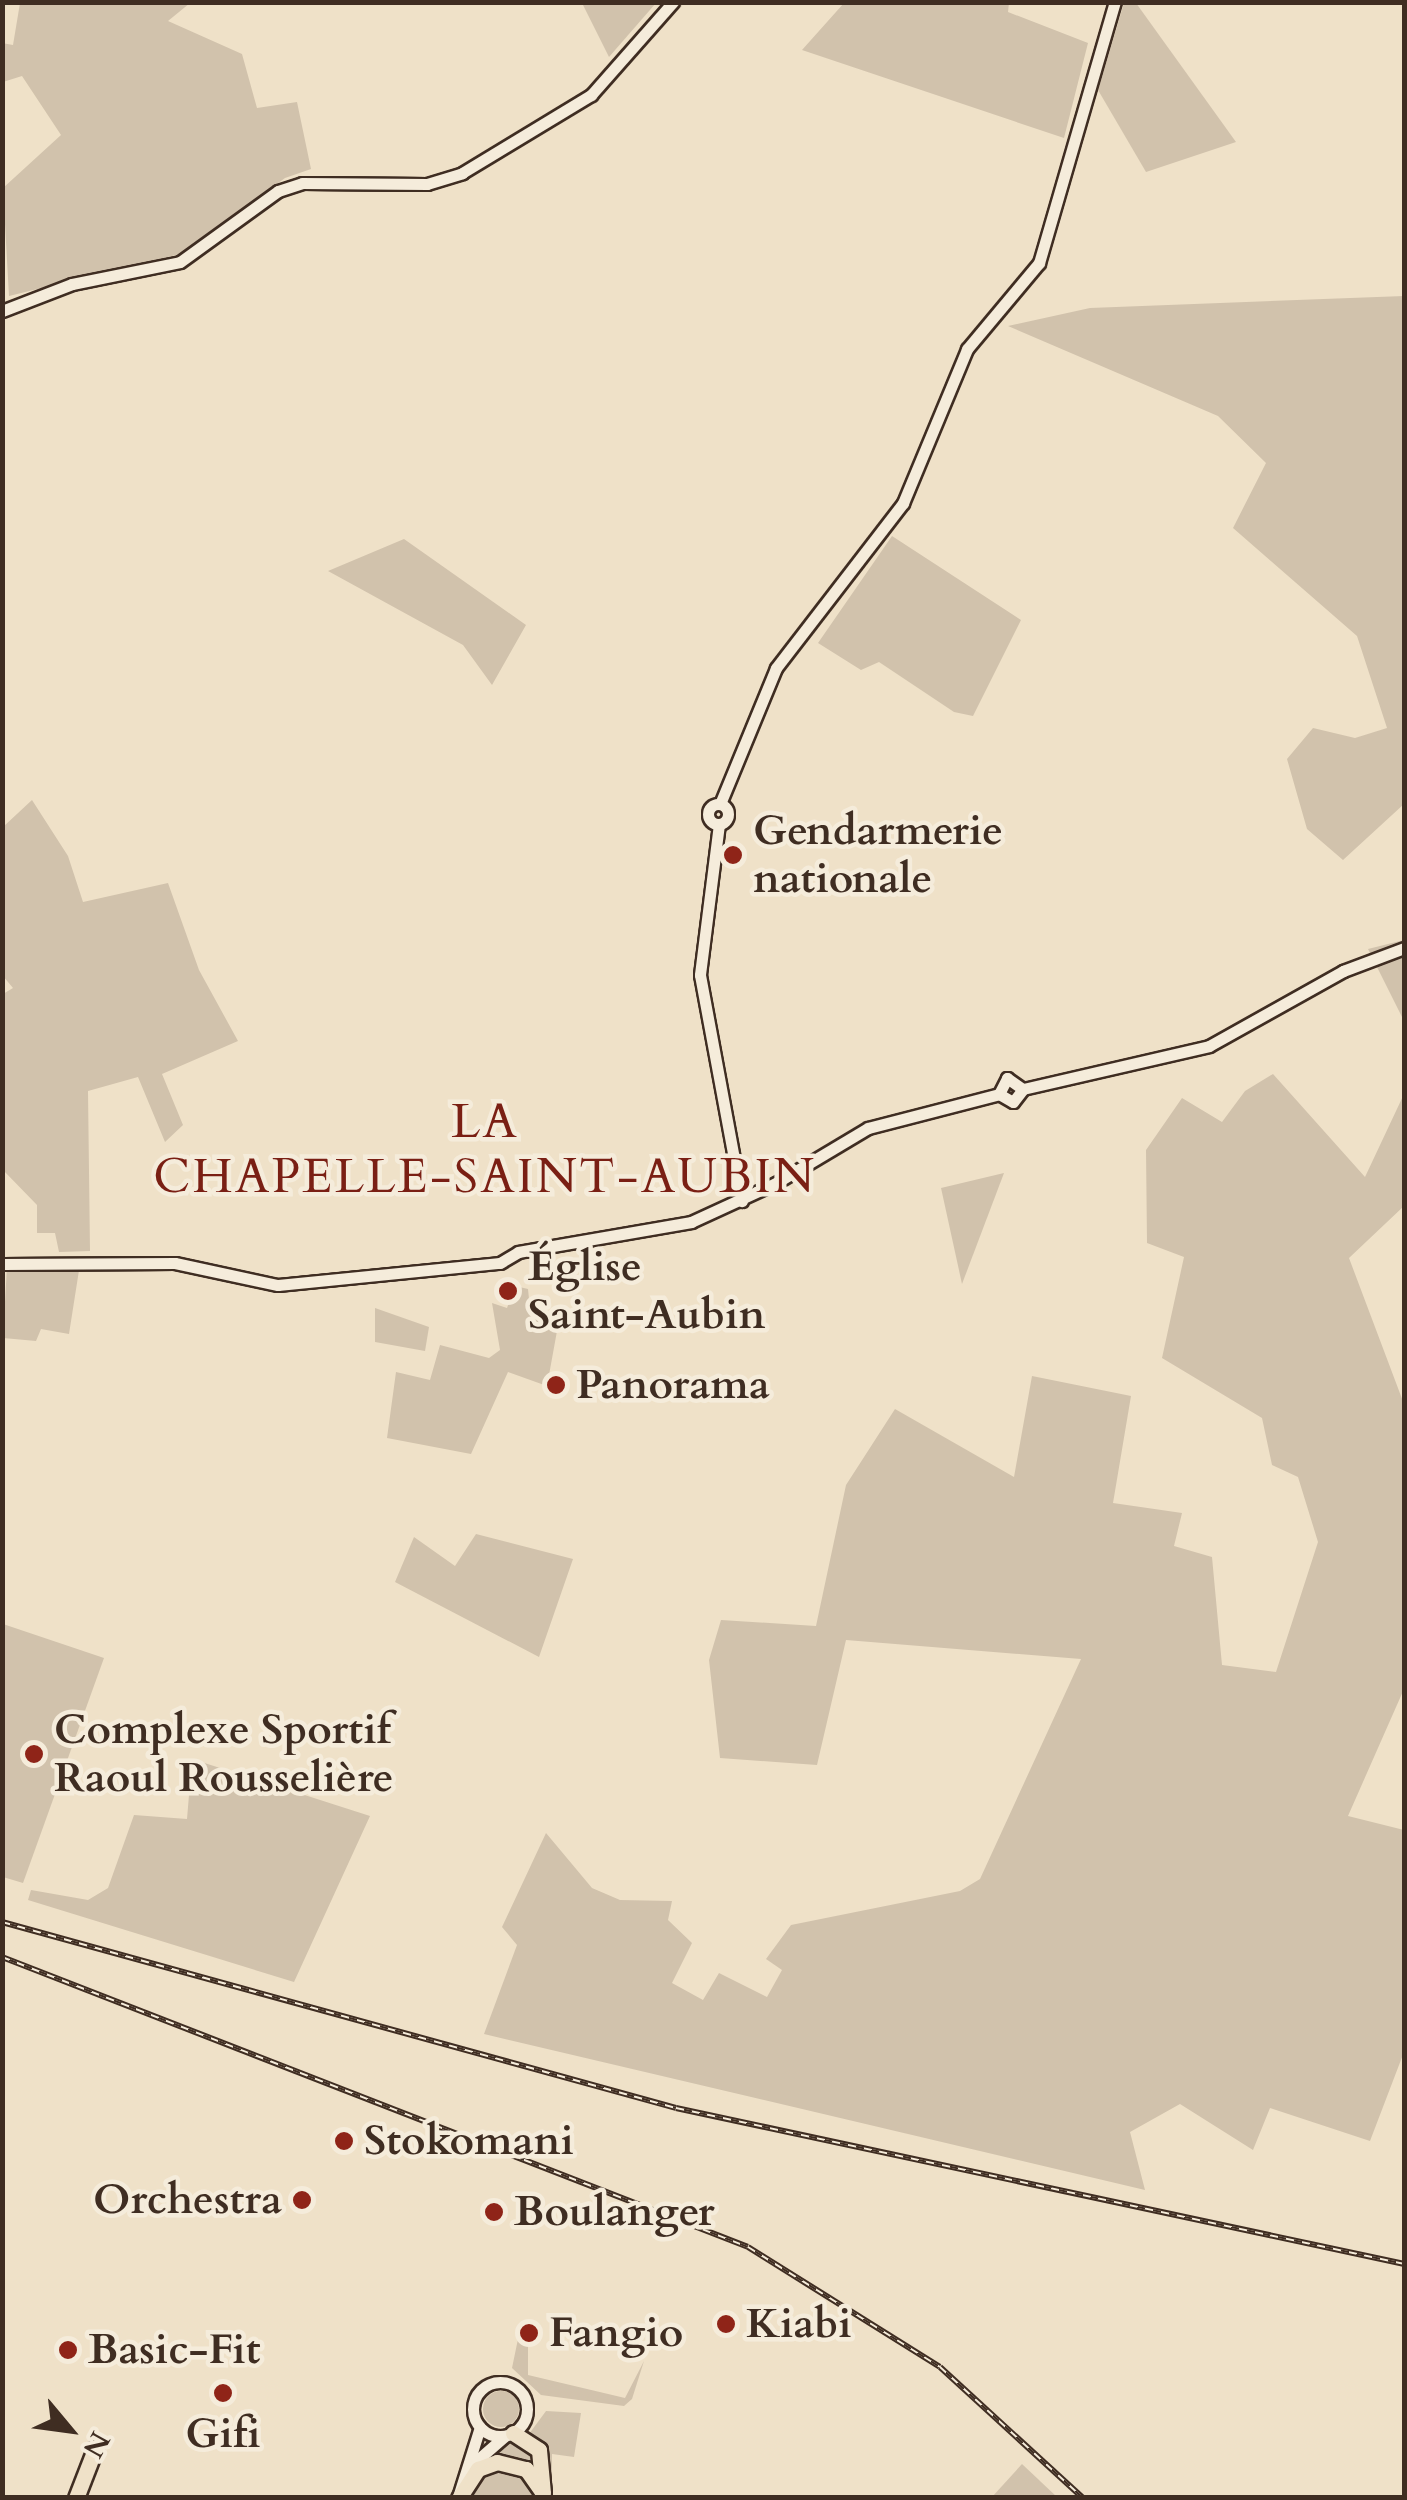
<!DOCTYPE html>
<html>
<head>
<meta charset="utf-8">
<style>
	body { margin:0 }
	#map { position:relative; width:1407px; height:2500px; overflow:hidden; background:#efe1c8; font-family:Cardo,serif }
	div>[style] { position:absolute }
	.green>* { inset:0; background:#d1c2ac }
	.round { border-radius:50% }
	.roads { filter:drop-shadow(2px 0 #3f2d22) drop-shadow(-2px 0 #3f2d22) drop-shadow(0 2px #3f2d22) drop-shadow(0 -2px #3f2d22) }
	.secondary>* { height:11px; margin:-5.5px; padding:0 5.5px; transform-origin:5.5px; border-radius:5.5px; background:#f5ecdb }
	.secondary>.ring { margin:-5.5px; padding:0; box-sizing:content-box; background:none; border:11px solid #f5ecdb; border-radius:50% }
	.highway>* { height:15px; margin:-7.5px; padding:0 7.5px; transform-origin:7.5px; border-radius:7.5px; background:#efe1c8 }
	.rail>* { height:6px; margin-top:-3px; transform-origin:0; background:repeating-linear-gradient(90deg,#f5ecdb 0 8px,#3f2d22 0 16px); box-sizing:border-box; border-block:2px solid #3f2d22 }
	.dots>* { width:28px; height:28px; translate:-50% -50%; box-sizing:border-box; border:5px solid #f5ecdb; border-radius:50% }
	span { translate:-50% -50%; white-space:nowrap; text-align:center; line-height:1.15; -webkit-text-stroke:9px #f5ecdb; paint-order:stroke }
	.poi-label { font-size:42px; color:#3f2d22; font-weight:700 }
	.left { translate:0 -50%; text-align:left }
	.right { translate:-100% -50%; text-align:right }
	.quarter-label { font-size:48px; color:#7a1f14; letter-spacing:2.5px }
	.frame { position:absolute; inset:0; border:5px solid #3f2d22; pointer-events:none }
	.north { position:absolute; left:20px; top:2380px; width:100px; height:100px; -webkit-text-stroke:8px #f5ecdb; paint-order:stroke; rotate:119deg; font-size:28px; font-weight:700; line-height:40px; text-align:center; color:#3f2d22 }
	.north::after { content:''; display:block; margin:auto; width:35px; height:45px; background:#3f2d22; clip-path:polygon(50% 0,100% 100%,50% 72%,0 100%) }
</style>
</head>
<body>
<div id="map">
	<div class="green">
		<div style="clip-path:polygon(20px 3px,190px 3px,168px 21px,242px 54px,257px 108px,297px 102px,311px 169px,285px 178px,184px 253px,9px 296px,3px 188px,61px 135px,22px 76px,3px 82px,2px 43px,13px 45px)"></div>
		<div style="clip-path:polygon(582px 3px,656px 3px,609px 57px)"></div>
		<div style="clip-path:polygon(844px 3px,1009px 3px,1008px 12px,1088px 43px,1064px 138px,802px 50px)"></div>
		<div style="clip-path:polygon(1124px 3px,1136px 3px,1236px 142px,1146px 172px,1098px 90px)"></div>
		<div style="clip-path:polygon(1404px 296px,1404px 804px,1343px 860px,1307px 829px,1287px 759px,1313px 728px,1355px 738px,1387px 728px,1357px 636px,1233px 528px,1266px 463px,1218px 416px,1008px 326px,1090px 308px)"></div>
		<div style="clip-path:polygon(892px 536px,1021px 620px,973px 716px,954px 712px,879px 662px,861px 670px,818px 643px)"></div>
		<div style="clip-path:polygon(404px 539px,526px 625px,492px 685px,463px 645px,328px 571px)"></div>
		<div style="clip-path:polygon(32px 800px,68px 856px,83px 902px,168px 883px,199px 970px,238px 1041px,162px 1074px,183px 1125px,165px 1142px,138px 1077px,88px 1091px,90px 1251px,59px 1252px,55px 1233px,37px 1233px,37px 1205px,3px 1170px,3px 994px,13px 988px,3px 976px,3px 827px)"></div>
		<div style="clip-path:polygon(1404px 940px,1404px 1021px,1368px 949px)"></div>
		<div style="clip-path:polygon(1273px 1074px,1365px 1177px,1404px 1094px,1404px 1206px,1349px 1258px,1404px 1404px,1404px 1689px,1348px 1816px,1404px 1830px,1404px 2052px,1370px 2141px,1270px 2108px,1253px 2150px,1180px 2104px,1130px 2132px,1145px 2190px,484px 2034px,517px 1945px,502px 1927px,546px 1833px,592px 1888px,620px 1900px,672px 1901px,668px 1920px,692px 1943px,672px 1983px,703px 2000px,719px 1973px,767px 1997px,782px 1970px,766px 1959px,791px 1925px,960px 1891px,980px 1879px,1081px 1659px,846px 1640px,817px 1765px,720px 1758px,709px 1660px,721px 1620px,816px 1626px,846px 1485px,895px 1409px,1014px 1477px,1032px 1376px,1131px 1396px,1113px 1503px,1182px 1513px,1174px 1546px,1212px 1557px,1222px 1665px,1276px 1672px,1318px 1542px,1298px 1477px,1272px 1465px,1262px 1418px,1162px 1358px,1184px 1257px,1147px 1243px,1146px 1150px,1182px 1098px,1222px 1122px,1245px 1091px)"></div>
		<div style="clip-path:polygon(1004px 1173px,962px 1284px,941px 1188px)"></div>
		<div style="clip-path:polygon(80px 1264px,69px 1334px,41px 1329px,36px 1341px,3px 1338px,7px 1266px)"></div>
		<div style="clip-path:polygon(515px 1286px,528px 1289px,531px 1319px,559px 1320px,547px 1386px,508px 1372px,471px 1454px,387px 1438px,396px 1372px,430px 1380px,440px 1345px,489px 1358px,500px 1350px,492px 1303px,507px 1308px)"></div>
		<div style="clip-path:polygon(375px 1308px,429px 1327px,425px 1351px,375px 1342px)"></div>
		<div style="clip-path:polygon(476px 1534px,573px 1559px,539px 1657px,395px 1582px,414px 1537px,455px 1566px)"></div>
		<div style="clip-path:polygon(3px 1624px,104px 1658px,23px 1883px,3px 1877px)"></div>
		<div style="clip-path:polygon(192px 1759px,370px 1816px,294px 1982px,28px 1900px,31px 1890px,88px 1900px,108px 1888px,134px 1815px,187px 1819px)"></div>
		<div style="clip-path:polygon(528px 2336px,528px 2375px,625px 2398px,644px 2361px,632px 2399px,624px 2406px,541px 2395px,512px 2368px,518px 2339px)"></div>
		<div class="round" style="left:483px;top:2391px;width:36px;height:36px"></div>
		<div style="clip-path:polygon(546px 2411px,581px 2413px,574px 2457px,552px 2454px,552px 2497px,547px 2456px,529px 2434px)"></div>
		<div style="clip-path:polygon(505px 2436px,530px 2441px,542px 2497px,458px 2498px)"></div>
		<div style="clip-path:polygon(1022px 2464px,1057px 2497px,992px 2497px)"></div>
	</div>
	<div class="roads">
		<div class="secondary">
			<div style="left:2px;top:311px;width:75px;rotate:-21.1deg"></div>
			<div style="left:72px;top:284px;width:110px;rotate:-11.5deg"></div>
			<div style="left:180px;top:262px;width:121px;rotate:-35.9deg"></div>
			<div style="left:278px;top:191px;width:25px;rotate:-18deg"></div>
			<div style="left:302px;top:183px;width:125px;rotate:0.5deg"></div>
			<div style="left:427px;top:184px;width:37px;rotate:-17deg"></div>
			<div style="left:462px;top:173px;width:151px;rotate:-31.2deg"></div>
			<div style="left:591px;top:95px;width:124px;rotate:-48.6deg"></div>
			<div class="ring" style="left:708px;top:804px;width:9px;height:9px"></div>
			<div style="left:720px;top:804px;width:147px;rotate:-67.6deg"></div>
			<div style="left:776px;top:668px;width:208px;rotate:-52.4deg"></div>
			<div style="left:903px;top:503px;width:167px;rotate:-67.4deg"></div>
			<div style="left:967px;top:349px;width:112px;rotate:-50.1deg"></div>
			<div style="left:1039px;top:263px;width:272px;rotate:-73.8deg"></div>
			<div style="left:719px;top:824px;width:152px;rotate:97.2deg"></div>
			<div style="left:700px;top:975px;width:230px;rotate:79.5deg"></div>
			<div style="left:1023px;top:1089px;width:191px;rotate:-13deg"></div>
			<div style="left:1209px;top:1046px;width:154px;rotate:-29.2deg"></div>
			<div style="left:1343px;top:971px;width:65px;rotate:-20.7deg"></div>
			<div style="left:999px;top:1094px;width:18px;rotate:-63deg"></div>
			<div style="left:1007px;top:1078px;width:19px;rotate:35deg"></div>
			<div style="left:999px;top:1094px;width:16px;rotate:30deg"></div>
			<div style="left:1013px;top:1102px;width:16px;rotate:-52deg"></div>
			<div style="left:2px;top:1264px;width:173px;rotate:-0.3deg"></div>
			<div style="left:175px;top:1263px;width:105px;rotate:12.1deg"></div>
			<div style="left:278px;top:1285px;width:223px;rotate:-5.7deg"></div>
			<div style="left:500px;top:1263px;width:21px;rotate:-31deg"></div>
			<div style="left:518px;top:1252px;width:176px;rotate:-9.8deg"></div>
			<div style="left:691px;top:1222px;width:94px;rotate:-24.6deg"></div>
			<div style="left:776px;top:1183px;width:107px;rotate:-30.9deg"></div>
			<div style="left:868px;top:1128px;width:135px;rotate:-14.5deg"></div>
			<div class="ring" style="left:473px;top:2382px;width:43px;height:43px"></div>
			<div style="left:475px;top:2462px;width:40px;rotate:-41deg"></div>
			<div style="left:459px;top:2494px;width:70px;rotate:-72.6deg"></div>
		</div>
		<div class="highway">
			<div style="left:513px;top:2433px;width:31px;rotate:33deg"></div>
			<div style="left:539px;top:2450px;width:43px;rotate:84.7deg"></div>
			<div style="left:76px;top:2498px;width:53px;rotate:-68.8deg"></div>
			<div style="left:459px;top:2498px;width:35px;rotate:-57deg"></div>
			<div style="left:478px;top:2469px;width:20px;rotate:-20deg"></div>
			<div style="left:497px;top:2462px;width:30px;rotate:14deg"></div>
			<div style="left:526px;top:2469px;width:29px;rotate:55deg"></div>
		</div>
	</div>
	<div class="rail">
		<div style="left:2px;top:1922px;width:699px;rotate:15.43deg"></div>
		<div style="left:676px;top:2108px;width:745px;rotate:12.09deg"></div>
		<div style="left:2px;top:1957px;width:800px;rotate:21.24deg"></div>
		<div style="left:748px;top:2247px;width:226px;rotate:32deg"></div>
		<div style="left:940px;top:2367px;width:194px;rotate:42.5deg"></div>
	</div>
	<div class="dots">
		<div style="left:733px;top:855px;background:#8f2418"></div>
		<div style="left:508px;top:1291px;background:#8f2418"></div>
		<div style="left:556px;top:1385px;background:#8f2418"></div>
		<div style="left:34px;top:1754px;background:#8f2418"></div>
		<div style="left:344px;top:2141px;background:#8f2418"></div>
		<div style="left:302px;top:2200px;background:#8f2418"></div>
		<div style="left:494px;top:2212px;background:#8f2418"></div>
		<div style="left:726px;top:2324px;background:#8f2418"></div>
		<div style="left:529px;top:2333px;background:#8f2418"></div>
		<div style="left:68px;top:2350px;background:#8f2418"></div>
		<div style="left:223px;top:2393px;background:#8f2418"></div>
	</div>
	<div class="poi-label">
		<span class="left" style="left:753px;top:855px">Gendarmerie<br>nationale</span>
		<span class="left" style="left:528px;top:1291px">Église<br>Saint-Aubin</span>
		<span class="left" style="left:576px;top:1385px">Panorama</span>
		<span class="left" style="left:54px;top:1754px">Complexe Sportif<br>Raoul Rousselière</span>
		<span class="left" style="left:364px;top:2141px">Stokomani</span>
		<span class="right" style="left:282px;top:2200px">Orchestra</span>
		<span class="left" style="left:514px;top:2212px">Boulanger</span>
		<span class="left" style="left:746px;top:2324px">Kiabi</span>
		<span class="left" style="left:549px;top:2333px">Fangio</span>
		<span class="left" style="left:88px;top:2350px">Basic-Fit</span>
		<span style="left:223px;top:2434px">Gifi</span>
	</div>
	<div class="quarter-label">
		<span style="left:485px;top:1149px">LA<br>CHAPELLE-SAINT-AUBIN</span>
	</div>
	<div class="frame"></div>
	<div class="north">N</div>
</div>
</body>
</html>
